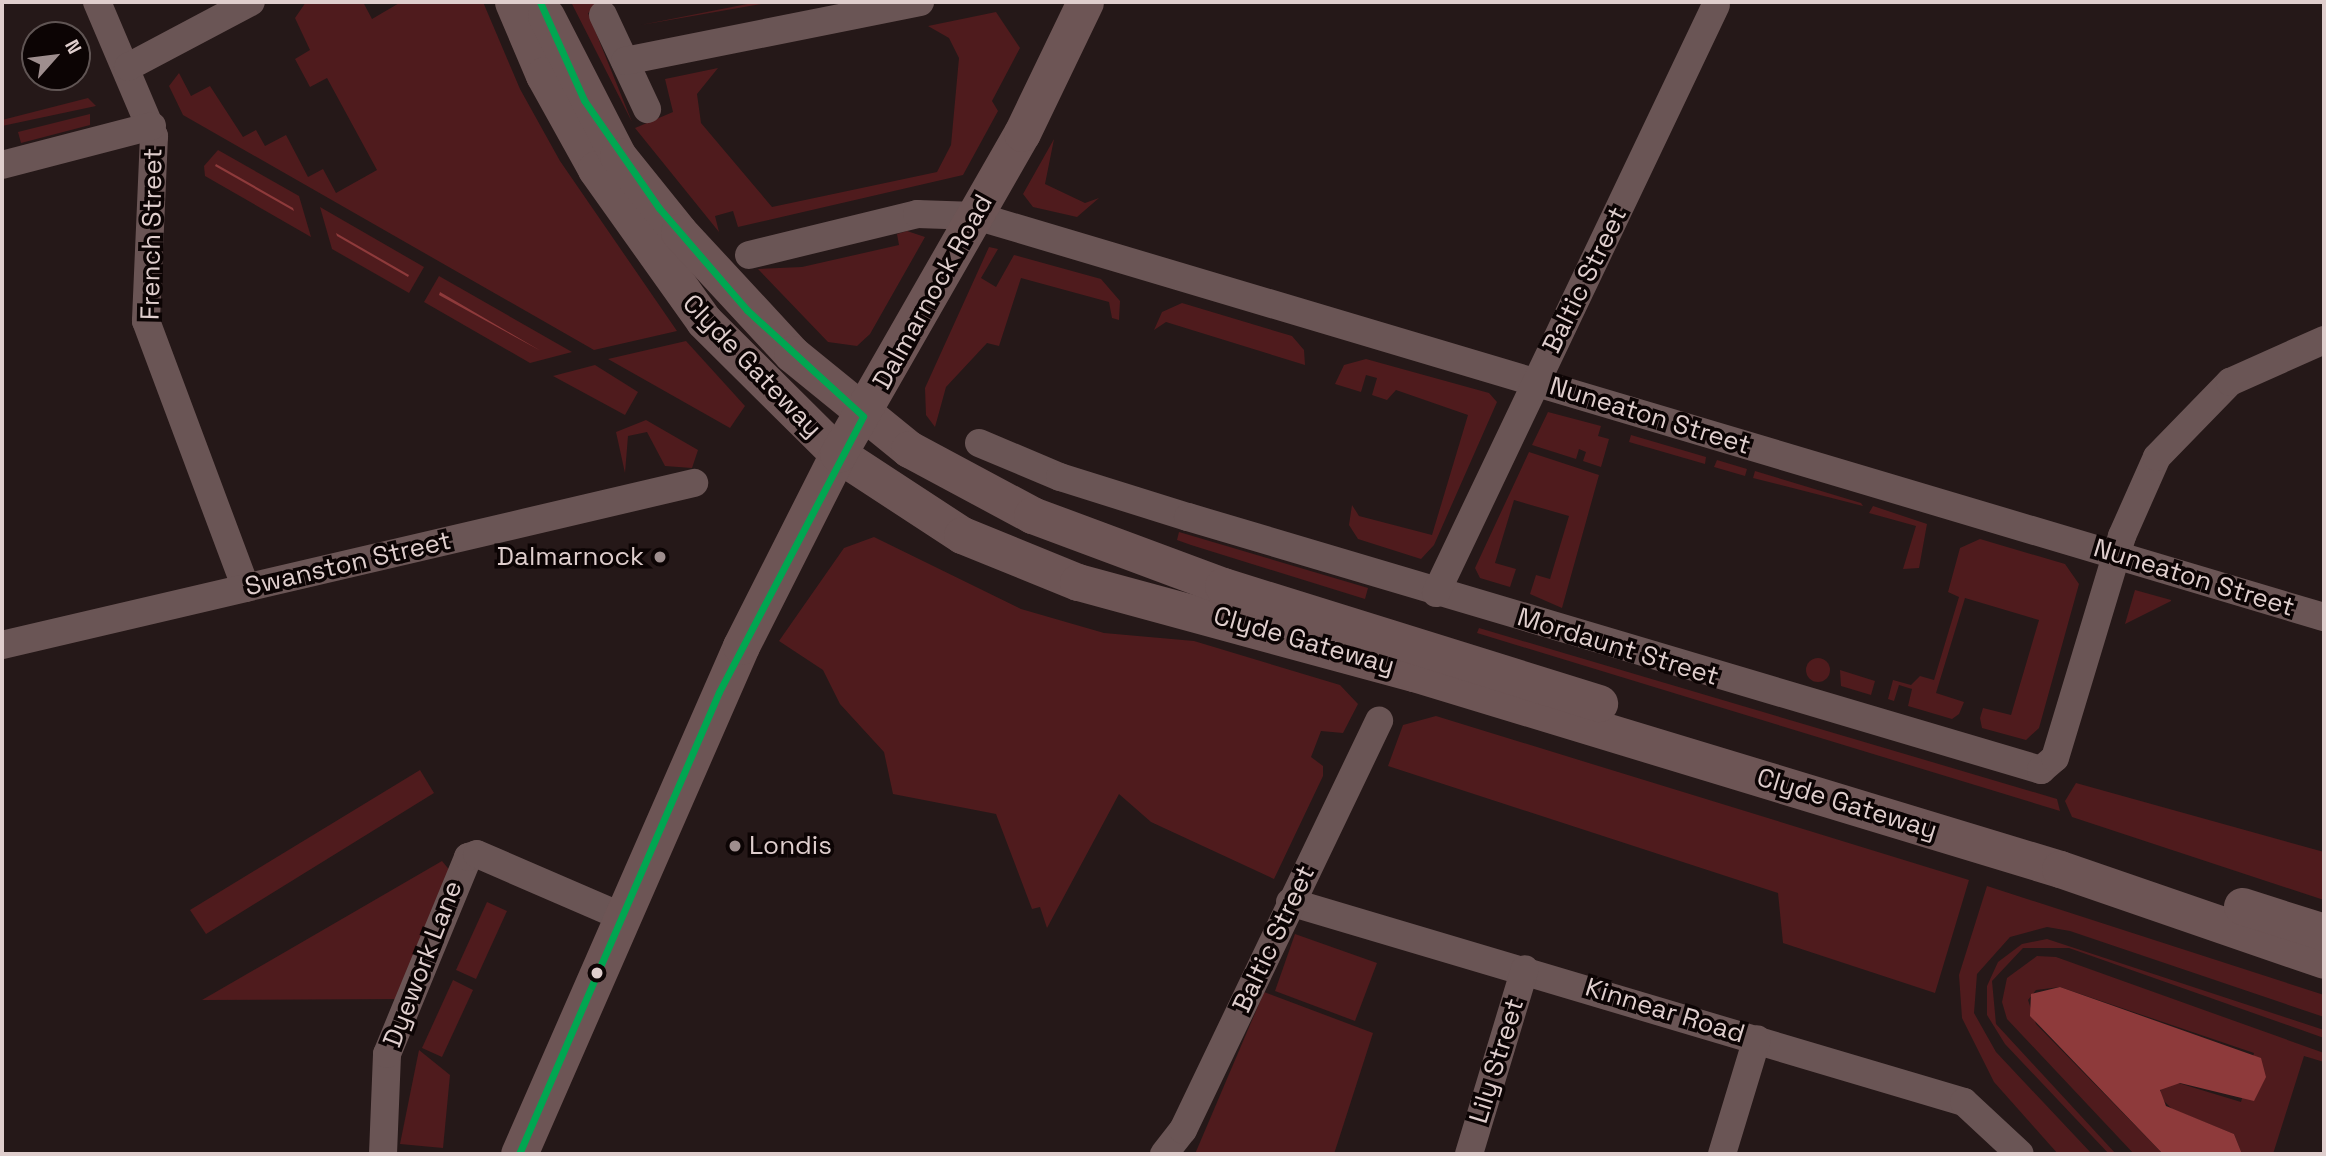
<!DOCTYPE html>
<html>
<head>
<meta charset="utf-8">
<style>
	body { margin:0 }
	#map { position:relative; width:2326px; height:1156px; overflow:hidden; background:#251818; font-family:"Space Grotesk",sans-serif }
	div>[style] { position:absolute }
	.green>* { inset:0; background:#4f1b1d }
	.round { border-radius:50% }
	.water>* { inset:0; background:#8e3a3b }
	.minor>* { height:28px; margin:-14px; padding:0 14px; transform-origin:14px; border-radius:14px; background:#6a5555 }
	.major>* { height:37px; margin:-18.5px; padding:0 18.5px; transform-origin:18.5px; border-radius:18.5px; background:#6d5555 }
	.bus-1>* { height:7px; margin:-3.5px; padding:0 3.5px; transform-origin:3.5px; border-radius:3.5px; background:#00a651 }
	.dots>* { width:19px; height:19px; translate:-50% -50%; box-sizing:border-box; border:4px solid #0c0404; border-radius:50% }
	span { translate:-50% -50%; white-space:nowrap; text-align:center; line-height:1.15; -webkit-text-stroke:7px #0c0404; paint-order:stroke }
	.street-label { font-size:26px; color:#dfcecd }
	.poi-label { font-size:26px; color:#dfcecd }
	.right { translate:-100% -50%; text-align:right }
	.left { translate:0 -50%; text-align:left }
	.frame { position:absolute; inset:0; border:4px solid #dfcecd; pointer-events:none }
	.north { position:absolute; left:21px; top:21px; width:70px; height:70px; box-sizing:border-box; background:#0c0404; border:2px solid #605554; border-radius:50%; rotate:62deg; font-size:19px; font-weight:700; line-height:28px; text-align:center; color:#dfcecd }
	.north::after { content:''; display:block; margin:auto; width:24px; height:32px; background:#9e8e8e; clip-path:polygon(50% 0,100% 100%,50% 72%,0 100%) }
</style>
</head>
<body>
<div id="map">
	<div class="green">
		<div style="clip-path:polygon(306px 2px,363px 2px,372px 19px,401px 2px,483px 2px,520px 89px,560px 161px,677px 331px,594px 350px,183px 115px,169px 86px,179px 73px,191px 96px,210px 86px,243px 137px,256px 130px,265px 146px,286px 135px,308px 177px,323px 169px,336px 193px,377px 170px,327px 78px,310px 87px,295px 59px,310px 50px,295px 18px)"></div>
		<div style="clip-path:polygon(571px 2px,610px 2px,588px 13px,632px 122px)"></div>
		<div style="clip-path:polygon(758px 2px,772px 2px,641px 25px,742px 5px)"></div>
		<div style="clip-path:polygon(996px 12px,1020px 48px,992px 101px,998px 111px,963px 175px,738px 227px,733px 211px,715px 216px,719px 232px,635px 128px,673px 112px,665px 79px,718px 68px,697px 94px,701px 123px,772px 207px,937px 172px,951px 145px,959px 58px,949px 38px,928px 26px)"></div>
		<div style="clip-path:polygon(88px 98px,96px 106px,2px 126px,2px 120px)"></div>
		<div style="clip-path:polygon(90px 114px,90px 125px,21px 143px,18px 132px)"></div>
		<div style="clip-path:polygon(1054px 139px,1045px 184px,1085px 203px,1099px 198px,1077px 217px,1033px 207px,1023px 194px)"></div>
		<div style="clip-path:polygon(218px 150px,299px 196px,311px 237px,205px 176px,204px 166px)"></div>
		<div style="clip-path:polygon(320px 207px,424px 267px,409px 293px,332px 249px)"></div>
		<div style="clip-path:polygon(907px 231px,925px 237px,870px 334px,857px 346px,828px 342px,758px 269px,802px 267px,899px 245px,897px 234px)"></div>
		<div style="clip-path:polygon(989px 247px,998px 249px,981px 278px,996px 287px,1014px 255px,1101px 279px,1120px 301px,1119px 320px,1112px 318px,1109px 302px,1021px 278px,999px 346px,987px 343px,946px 387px,935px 427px,926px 415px,925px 388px)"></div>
		<div style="clip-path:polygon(439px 276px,572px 352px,530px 363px,424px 302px)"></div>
		<div style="clip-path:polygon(1182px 303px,1292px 336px,1304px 350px,1305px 365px,1166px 322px,1154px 330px,1162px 312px)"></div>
		<div style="clip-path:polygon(686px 341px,745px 406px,730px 428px,608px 359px)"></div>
		<div style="clip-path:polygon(1366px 359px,1489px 393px,1497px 402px,1434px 545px,1421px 559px,1358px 539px,1349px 525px,1352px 505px,1359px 516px,1432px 535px,1468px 415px,1396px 390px,1387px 400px,1372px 395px,1377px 378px,1366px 375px,1361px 392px,1335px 384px,1344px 365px)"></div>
		<div style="clip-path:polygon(595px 365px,638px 392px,625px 415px,553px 376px)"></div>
		<div style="clip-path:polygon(1548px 412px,1601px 426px,1598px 436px,1609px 439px,1601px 467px,1583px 461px,1586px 452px,1579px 449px,1576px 459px,1532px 445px)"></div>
		<div style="clip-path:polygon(646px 420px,698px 450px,692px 468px,665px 466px,647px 432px,628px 436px,625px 473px,616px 432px)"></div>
		<div style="clip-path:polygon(1631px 435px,1706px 457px,1705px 464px,1629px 442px)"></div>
		<div style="clip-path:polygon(1529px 452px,1599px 475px,1562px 608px,1530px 594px,1536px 575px,1550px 579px,1569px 516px,1514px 500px,1495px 563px,1516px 569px,1510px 587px,1480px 578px,1475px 568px)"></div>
		<div style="clip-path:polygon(1717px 460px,1747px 469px,1745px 476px,1714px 467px)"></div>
		<div style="clip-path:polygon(1755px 471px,1861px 503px,1863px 506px,1753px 478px)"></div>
		<div style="clip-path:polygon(1873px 506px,1927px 524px,1919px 568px,1903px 569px,1916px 526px,1869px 513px)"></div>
		<div style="clip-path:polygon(1179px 532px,1368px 588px,1365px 599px,1191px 545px,1177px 540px)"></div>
		<div style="clip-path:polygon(874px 537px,1021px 609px,1104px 633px,1194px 641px,1340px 685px,1358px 704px,1343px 733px,1321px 731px,1311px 757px,1323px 766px,1323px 776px,1274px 879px,1151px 822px,1119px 794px,1047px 928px,1040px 907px,1032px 909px,996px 814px,893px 794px,884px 752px,840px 704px,823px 670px,779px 641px,844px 548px)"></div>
		<div style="clip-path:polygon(1980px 539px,2065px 564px,2079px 584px,2039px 728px,2026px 740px,1982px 728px,1980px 718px,1983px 708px,2011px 715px,2039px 620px,1965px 598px,1936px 693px,1964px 702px,1959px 714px,1952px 719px,1908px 706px,1912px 689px,1899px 685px,1894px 701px,1888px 699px,1893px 680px,1911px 685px,1920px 676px,1934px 680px,1959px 597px,1948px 592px,1960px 548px)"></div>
		<div style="clip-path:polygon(2135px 590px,2171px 600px,2171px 601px,2125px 624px)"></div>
		<div style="clip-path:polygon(1479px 628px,2057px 799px,2060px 811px,1477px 633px)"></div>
		<div class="round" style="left:1806px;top:658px;width:24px;height:24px"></div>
		<div style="clip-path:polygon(1840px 670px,1875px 681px,1871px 695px,1841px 686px)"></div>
		<div style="clip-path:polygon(1436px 716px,1969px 880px,1935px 993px,1783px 943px,1778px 893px,1388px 766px,1403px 725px)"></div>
		<div style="clip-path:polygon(420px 770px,434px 793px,206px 934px,190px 910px)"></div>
		<div style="clip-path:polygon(2076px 783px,2324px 852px,2324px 900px,2072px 817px,2065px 801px)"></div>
		<div style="clip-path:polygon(442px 861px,456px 878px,404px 999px,202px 1000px)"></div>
		<div style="clip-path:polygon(1987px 886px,2324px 995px,2324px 1017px,2070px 931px,2047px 927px,2010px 937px,1977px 974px,1974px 1013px,1996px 1052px,2092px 1154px,2058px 1154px,1994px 1082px,1962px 1018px,1959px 975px)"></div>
		<div style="clip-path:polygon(487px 902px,507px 911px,476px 979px,456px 970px)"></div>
		<div style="clip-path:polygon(1295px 934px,1377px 963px,1355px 1021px,1275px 991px)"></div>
		<div style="clip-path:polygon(2047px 939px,2324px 1030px,2324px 1038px,2069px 948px,2023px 948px,1992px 981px,1996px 1024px,2116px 1154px,2109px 1154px,2005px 1044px,1987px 1015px,1987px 986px,1998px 962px,2022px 944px)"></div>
		<div style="clip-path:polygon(2037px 956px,2056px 957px,2324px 1053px,2324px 1062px,2304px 1056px,2273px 1154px,2242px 1154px,2234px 1134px,2172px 1109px,2159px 1096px,2162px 1086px,2175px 1082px,2241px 1102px,2254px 1053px,2060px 987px,2036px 990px,2028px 1000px,2036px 1024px,2163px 1154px,2134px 1154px,2007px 1019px,2002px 1002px,2007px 978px)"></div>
		<div style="clip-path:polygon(453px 980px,473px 990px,442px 1057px,422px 1048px)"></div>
		<div style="clip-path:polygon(1264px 992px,1373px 1033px,1334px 1154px,1195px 1154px)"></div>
		<div style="clip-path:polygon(419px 1050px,450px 1075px,443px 1148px,400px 1144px)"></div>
	</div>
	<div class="water">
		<div style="clip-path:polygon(216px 164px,293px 208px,294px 211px,215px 166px)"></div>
		<div style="clip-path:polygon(336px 233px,409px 275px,408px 277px,337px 236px)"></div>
		<div style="clip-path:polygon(440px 292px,541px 351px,439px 295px)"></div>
		<div style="clip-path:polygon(2060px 987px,2261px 1058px,2266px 1077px,2254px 1101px,2180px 1083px,2160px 1090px,2166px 1106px,2234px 1134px,2242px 1154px,2163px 1154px,2030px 1016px,2031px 994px)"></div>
	</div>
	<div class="minor">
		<div style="left:97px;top:2px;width:146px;rotate:67deg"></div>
		<div style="left:154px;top:136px;width:185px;rotate:92.5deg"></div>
		<div style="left:146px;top:321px;width:285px;rotate:69.5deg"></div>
		<div style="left:603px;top:15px;width:104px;rotate:64.9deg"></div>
		<div style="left:625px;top:61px;width:301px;rotate:-11.3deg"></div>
		<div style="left:128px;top:67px;width:139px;rotate:-27.9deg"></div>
		<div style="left:2px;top:165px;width:155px;rotate:-14.6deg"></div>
		<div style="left:749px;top:255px;width:173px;rotate:-13.7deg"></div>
		<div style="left:917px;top:214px;width:59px;rotate:1.9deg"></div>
		<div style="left:976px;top:216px;width:1406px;rotate:16.57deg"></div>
		<div style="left:979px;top:443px;width:88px;rotate:22.8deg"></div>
		<div style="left:1060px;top:477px;width:134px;rotate:17.4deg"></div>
		<div style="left:1188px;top:517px;width:890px;rotate:16.52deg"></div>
		<div style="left:2041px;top:770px;width:18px;rotate:-41deg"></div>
		<div style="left:2055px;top:758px;width:232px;rotate:-73.2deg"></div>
		<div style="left:2122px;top:536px;width:86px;rotate:-66.1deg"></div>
		<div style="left:2157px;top:457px;width:105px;rotate:-45.8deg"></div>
		<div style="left:2230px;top:382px;width:103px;rotate:-24.1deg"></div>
		<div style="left:1436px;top:593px;width:651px;rotate:-64.54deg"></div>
		<div style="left:2px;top:645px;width:711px;rotate:-13.18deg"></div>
		<div style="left:1290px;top:902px;width:703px;rotate:16.53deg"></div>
		<div style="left:1964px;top:1102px;width:76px;rotate:42.9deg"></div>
		<div style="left:383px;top:1154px;width:100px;rotate:-87.7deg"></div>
		<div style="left:387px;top:1054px;width:213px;rotate:-67.6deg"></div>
		<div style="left:468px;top:857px;width:9px;rotate:-18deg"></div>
		<div style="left:477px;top:854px;width:154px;rotate:23.4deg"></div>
		<div style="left:1164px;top:1154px;width:31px;rotate:-52deg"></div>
		<div style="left:1183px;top:1130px;width:454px;rotate:-64.4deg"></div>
		<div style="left:1469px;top:1154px;width:193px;rotate:-73.2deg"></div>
		<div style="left:1722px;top:1154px;width:120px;rotate:-73.1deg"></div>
	</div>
	<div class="major">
		<div style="left:513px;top:2px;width:79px;rotate:67deg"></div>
		<div style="left:544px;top:75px;width:107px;rotate:61deg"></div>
		<div style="left:596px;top:169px;width:186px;rotate:54.6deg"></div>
		<div style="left:704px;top:321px;width:189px;rotate:44.8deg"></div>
		<div style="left:838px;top:454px;width:148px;rotate:33.2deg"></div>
		<div style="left:962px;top:535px;width:125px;rotate:22.1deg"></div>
		<div style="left:1078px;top:582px;width:348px;rotate:15.2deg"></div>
		<div style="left:1414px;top:673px;width:675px;rotate:16.88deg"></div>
		<div style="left:2060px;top:869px;width:279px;rotate:19deg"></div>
		<div style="left:546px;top:16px;width:157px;rotate:62.8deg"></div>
		<div style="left:618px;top:156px;width:97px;rotate:51.2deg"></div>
		<div style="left:679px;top:232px;width:166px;rotate:47.2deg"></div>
		<div style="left:792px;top:354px;width:151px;rotate:39.1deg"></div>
		<div style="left:909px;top:449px;width:140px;rotate:28.2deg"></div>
		<div style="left:1032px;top:515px;width:204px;rotate:20.4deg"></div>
		<div style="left:1223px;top:586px;width:394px;rotate:17.3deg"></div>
		<div style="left:2242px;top:906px;width:86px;rotate:17.6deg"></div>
		<div style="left:519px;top:1154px;width:554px;rotate:-66.39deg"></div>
		<div style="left:741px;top:646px;width:215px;rotate:-63.2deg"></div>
		<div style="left:838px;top:454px;width:370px;rotate:-60.2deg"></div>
		<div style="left:1022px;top:133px;width:145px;rotate:-64.3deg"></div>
	</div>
	<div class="bus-1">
		<div style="left:519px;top:1154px;width:503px;rotate:-66.59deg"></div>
		<div style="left:719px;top:692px;width:311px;rotate:-62.4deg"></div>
		<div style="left:863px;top:416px;width:157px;rotate:-137.6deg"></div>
		<div style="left:747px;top:310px;width:135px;rotate:-130.8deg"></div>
		<div style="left:659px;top:208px;width:131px;rotate:-124.8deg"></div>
		<div style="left:584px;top:100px;width:107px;rotate:-114.2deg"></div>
	</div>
	<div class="dots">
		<div style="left:660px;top:557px;background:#9e8e8e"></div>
		<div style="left:735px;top:846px;background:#9e8e8e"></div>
		<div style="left:597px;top:973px;background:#dfcecd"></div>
	</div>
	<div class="street-label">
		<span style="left:152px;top:234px;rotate:-89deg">French Street</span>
		<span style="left:1585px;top:280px;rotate:-64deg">Baltic Street</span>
		<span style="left:933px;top:292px;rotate:-61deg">Dalmarnock Road</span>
		<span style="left:752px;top:366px;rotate:46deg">Clyde Gateway</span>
		<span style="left:1650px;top:416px;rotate:17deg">Nuneaton Street</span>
		<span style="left:348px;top:564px;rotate:-13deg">Swanston Street</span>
		<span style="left:2194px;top:578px;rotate:17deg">Nuneaton Street</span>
		<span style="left:1304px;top:641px;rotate:16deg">Clyde Gateway</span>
		<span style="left:1618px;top:647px;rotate:17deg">Mordaunt Street</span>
		<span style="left:1847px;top:804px;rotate:17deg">Clyde Gateway</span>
		<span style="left:1274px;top:939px;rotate:-65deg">Baltic Street</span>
		<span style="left:423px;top:964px;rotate:-69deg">Dyework Lane</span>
		<span style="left:1665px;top:1011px;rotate:17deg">Kinnear Road</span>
		<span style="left:1497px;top:1061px;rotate:-73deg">Lily Street</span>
	</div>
	<div class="poi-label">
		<span class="right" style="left:644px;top:557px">Dalmarnock</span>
		<span class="left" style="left:749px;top:846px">Londis</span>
	</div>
	<div class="frame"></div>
	<div class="north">N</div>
</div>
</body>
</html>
